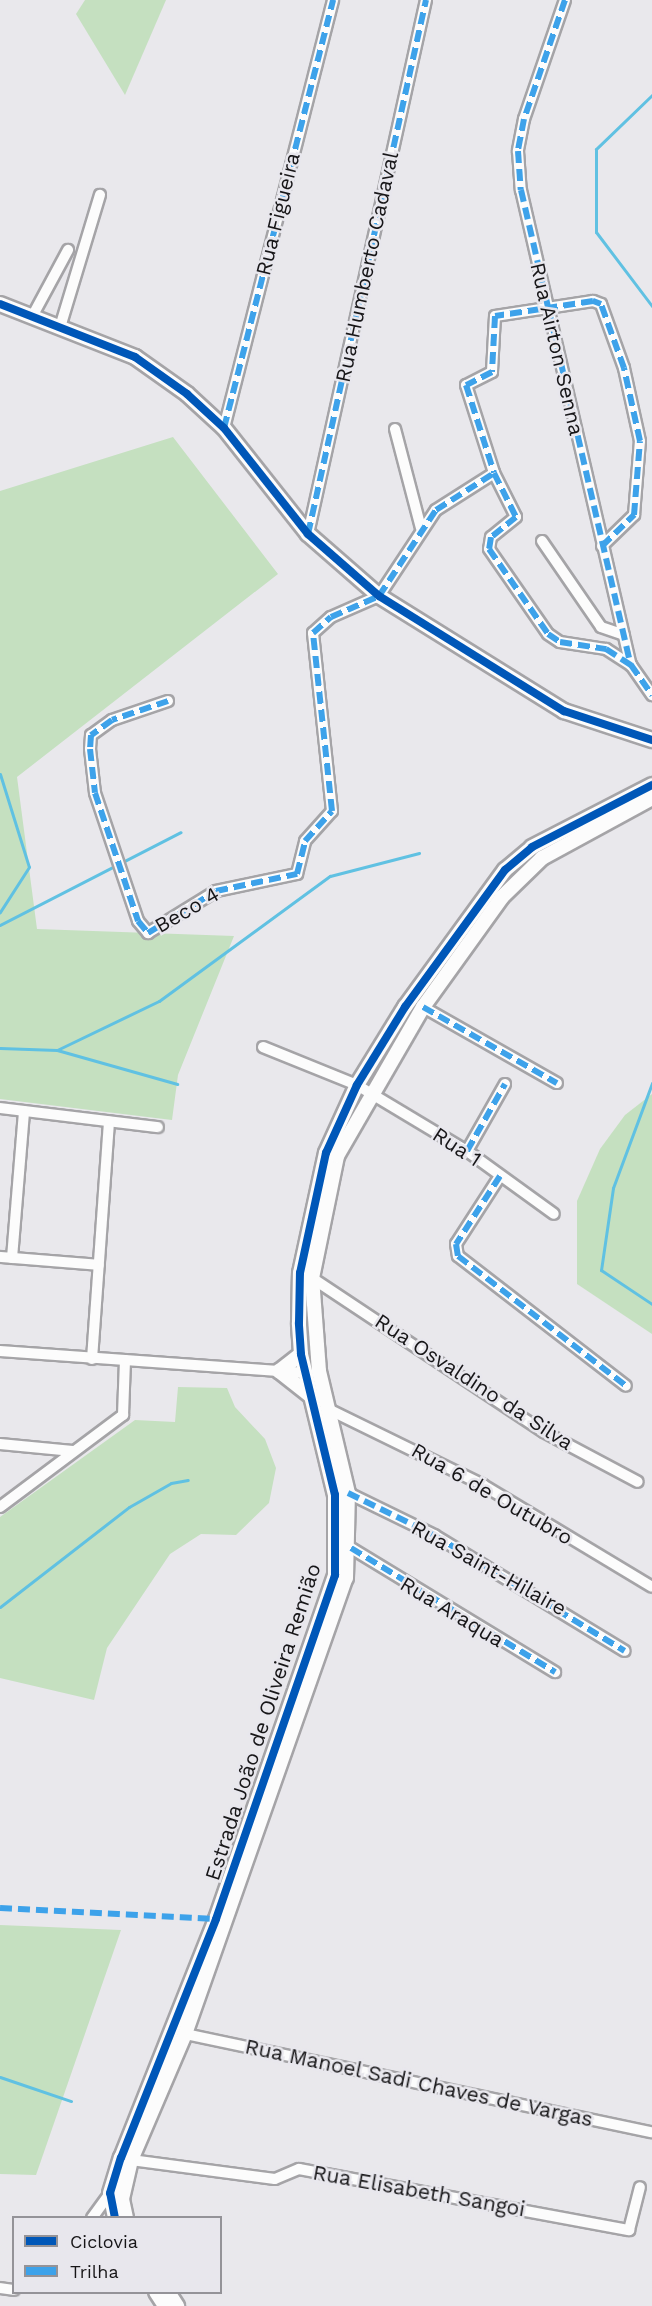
<!DOCTYPE html>
<html>
<head>
<meta charset="utf-8">
<style>
	body { margin:0 }
	#map { position:relative; width:652px; height:2306px; overflow:hidden; background:#e9e8ec; font-family:"Work Sans",sans-serif }
	div>[style] { position:absolute }
	.green>* { inset:0; background:#c5e0c0 }
	.stream>* { height:3px; margin:-1.5px; padding:0 1.5px; transform-origin:1.5px; border-radius:1.5px; background:#60c1e2 }
	.roads { filter:drop-shadow(2px 0 #a5a4a7) drop-shadow(-2px 0 #a5a4a7) drop-shadow(0 2px #a5a4a7) drop-shadow(0 -2px #a5a4a7) }
	.minor>* { height:10px; margin:-5px; padding:0 5px; transform-origin:5px; border-radius:5px; background:#fcfcfc }
	.major>* { height:14px; margin:-7px; padding:0 7px; transform-origin:7px; border-radius:7px; background:#fcfcfc }
	.quiet>* { height:6px; margin-top:-3px; transform-origin:0; background:repeating-linear-gradient(90deg,#3da2ea 0 12px,transparent 0 18px) }
	.cycleway>* { height:8px; margin:-4px; padding:0 4px; transform-origin:4px; border-radius:4px; background:#0057b8 }
	span { translate:-50% -50%; white-space:nowrap; text-align:center; line-height:1.15; -webkit-text-stroke:5px #e8e7ed; paint-order:stroke }
	.street-label { font-size:21px; color:#171618 }
	.legend { position:absolute; left:12px; top:2216px; width:210px; height:78px; box-sizing:border-box; background:#e8e7ed; border:2px solid #949398; margin:0; padding:8px 10px; list-style:none; font-size:18px; color:#171618 }
	.legend li { display:flex; align-items:center; gap:12px; height:30px }
	.legend b { width:30px; border:2px solid #949398 }
</style>
</head>
<body>
<div id="map">
	<div class="green">
		<div style="clip-path:polygon(85px 0,166px 0,125px 95px,76px 14px)"></div>
		<div style="clip-path:polygon(173px 437px,278px 574px,17px 777px,37px 929px,234px 936px,178px 1075px,172px 1120px,0 1099px,0 491px)"></div>
		<div style="clip-path:polygon(652px 1094px,652px 1334px,577px 1284px,577px 1201px,600px 1149px,625px 1115px)"></div>
		<div style="clip-path:polygon(178px 1387px,227px 1388px,235px 1407px,265px 1439px,276px 1468px,269px 1503px,236px 1535px,201px 1534px,170px 1554px,107px 1648px,94px 1700px,0 1678px,0 1517px,135px 1420px,175px 1422px)"></div>
		<div style="clip-path:polygon(0 1925px,121px 1930px,36px 2175px,0 2174px)"></div>
	</div>
	<div class="stream">
		<div style="left:652px;top:95px;width:78px;rotate:136deg"></div>
		<div style="left:596px;top:149px;width:83px;rotate:90deg"></div>
		<div style="left:596px;top:232px;width:93px;rotate:52.9deg"></div>
		<div style="left:0;top:774px;width:97px;rotate:72.7deg"></div>
		<div style="left:29px;top:867px;width:54px;rotate:122.8deg"></div>
		<div style="left:0;top:925px;width:203px;rotate:-27.2deg"></div>
		<div style="left:0;top:1048px;width:57px;rotate:2deg"></div>
		<div style="left:57px;top:1050px;width:125px;rotate:15.8deg"></div>
		<div style="left:57px;top:1050px;width:113px;rotate:-25.7deg"></div>
		<div style="left:159px;top:1001px;width:212px;rotate:-36.2deg"></div>
		<div style="left:330px;top:876px;width:92px;rotate:-14.5deg"></div>
		<div style="left:652px;top:1083px;width:112px;rotate:110.4deg"></div>
		<div style="left:613px;top:1188px;width:83px;rotate:98.3deg"></div>
		<div style="left:601px;top:1270px;width:61px;rotate:33.7deg"></div>
		<div style="left:0;top:1607px;width:163px;rotate:-37.8deg"></div>
		<div style="left:129px;top:1507px;width:48px;rotate:-29.7deg"></div>
		<div style="left:171px;top:1483px;width:17px;rotate:-10deg"></div>
		<div style="left:0;top:2077px;width:75px;rotate:18.7deg"></div>
	</div>
	<div class="roads">
		<div class="minor">
			<div style="left:565px;top:0;width:126px;rotate:109deg"></div>
			<div style="left:524px;top:119px;width:33px;rotate:101deg"></div>
			<div style="left:518px;top:151px;width:39px;rotate:86deg"></div>
			<div style="left:521px;top:190px;width:488px;rotate:77deg"></div>
			<div style="left:631px;top:665px;width:37px;rotate:55deg"></div>
			<div style="left:33px;top:315px;width:74px;rotate:-61.7deg"></div>
			<div style="left:61px;top:324px;width:135px;rotate:-73.2deg"></div>
			<div style="left:224px;top:428px;width:442px;rotate:-75.7deg"></div>
			<div style="left:395px;top:429px;width:102px;rotate:75.3deg"></div>
			<div style="left:308px;top:534px;width:547px;rotate:-77.54deg"></div>
			<div style="left:542px;top:541px;width:104px;rotate:55.5deg"></div>
			<div style="left:601px;top:627px;width:24px;rotate:19deg"></div>
			<div style="left:602px;top:546px;width:45px;rotate:-44.1deg"></div>
			<div style="left:634px;top:515px;width:74px;rotate:-85.4deg"></div>
			<div style="left:640px;top:441px;width:75px;rotate:-102.4deg"></div>
			<div style="left:624px;top:368px;width:68px;rotate:-109.8deg"></div>
			<div style="left:601px;top:304px;width:9px;rotate:-159deg"></div>
			<div style="left:593px;top:301px;width:99px;rotate:171.3deg"></div>
			<div style="left:495px;top:316px;width:56px;rotate:93.1deg"></div>
			<div style="left:492px;top:372px;width:29px;rotate:153deg"></div>
			<div style="left:466px;top:385px;width:92px;rotate:72.3deg"></div>
			<div style="left:494px;top:473px;width:49px;rotate:63.4deg"></div>
			<div style="left:516px;top:517px;width:32px;rotate:141deg"></div>
			<div style="left:491px;top:537px;width:12px;rotate:99deg"></div>
			<div style="left:489px;top:549px;width:103px;rotate:55.2deg"></div>
			<div style="left:548px;top:634px;width:14px;rotate:34deg"></div>
			<div style="left:560px;top:642px;width:47px;rotate:8.7deg"></div>
			<div style="left:606px;top:649px;width:30px;rotate:33deg"></div>
			<div style="left:168px;top:701px;width:59px;rotate:161.3deg"></div>
			<div style="left:112px;top:720px;width:26px;rotate:144deg"></div>
			<div style="left:91px;top:735px;width:14px;rotate:94deg"></div>
			<div style="left:90px;top:749px;width:44px;rotate:83.5deg"></div>
			<div style="left:95px;top:793px;width:135px;rotate:71.4deg"></div>
			<div style="left:138px;top:921px;width:16px;rotate:50deg"></div>
			<div style="left:148px;top:933px;width:80px;rotate:-31.7deg"></div>
			<div style="left:216px;top:891px;width:83px;rotate:-11.9deg"></div>
			<div style="left:297px;top:874px;width:34px;rotate:-76deg"></div>
			<div style="left:305px;top:841px;width:40px;rotate:-48deg"></div>
			<div style="left:332px;top:811px;width:179px;rotate:-96.1deg"></div>
			<div style="left:313px;top:633px;width:24px;rotate:-42deg"></div>
			<div style="left:331px;top:617px;width:52px;rotate:-23.6deg"></div>
			<div style="left:379px;top:596px;width:103px;rotate:-56.5deg"></div>
			<div style="left:436px;top:510px;width:69px;rotate:-32.5deg"></div>
			<div style="left:423px;top:1007px;width:154px;rotate:29.6deg"></div>
			<div style="left:263px;top:1047px;width:101px;rotate:22deg"></div>
			<div style="left:357px;top:1085px;width:128px;rotate:31deg"></div>
			<div style="left:467px;top:1151px;width:107px;rotate:35.9deg"></div>
			<div style="left:0;top:1108px;width:159px;rotate:6.9deg"></div>
			<div style="left:467px;top:1151px;width:77px;rotate:-60.4deg"></div>
			<div style="left:500px;top:1176px;width:81px;rotate:122.9deg"></div>
			<div style="left:456px;top:1244px;width:12px;rotate:81deg"></div>
			<div style="left:458px;top:1256px;width:212px;rotate:37.7deg"></div>
			<div style="left:0;top:1257px;width:99px;rotate:4.6deg"></div>
			<div style="left:12px;top:1258px;width:147px;rotate:-85.3deg"></div>
			<div style="left:312px;top:1278px;width:278px;rotate:33.6deg"></div>
			<div style="left:544px;top:1432px;width:106px;rotate:28deg"></div>
			<div style="left:0;top:1351px;width:307px;rotate:4.1deg"></div>
			<div style="left:92px;top:1359px;width:238px;rotate:-85.9deg"></div>
			<div style="left:328px;top:1409px;width:173px;rotate:26.1deg"></div>
			<div style="left:483px;top:1485px;width:197px;rotate:31.1deg"></div>
			<div style="left:0;top:1444px;width:73px;rotate:5.5deg"></div>
			<div style="left:348px;top:1493px;width:96px;rotate:26deg"></div>
			<div style="left:434px;top:1535px;width:223px;rotate:31.3deg"></div>
			<div style="left:0;top:1507px;width:154px;rotate:-36.8deg"></div>
			<div style="left:123px;top:1415px;width:55px;rotate:-87.9deg"></div>
			<div style="left:351px;top:1548px;width:239px;rotate:31.3deg"></div>
			<div style="left:185px;top:2034px;width:477px;rotate:11.9deg"></div>
			<div style="left:131px;top:2160px;width:145px;rotate:7.5deg"></div>
			<div style="left:275px;top:2179px;width:26px;rotate:-23deg"></div>
			<div style="left:299px;top:2169px;width:336px;rotate:10.5deg"></div>
			<div style="left:629px;top:2230px;width:44px;rotate:-75.7deg"></div>
			<div style="left:92px;top:2218px;width:31px;rotate:-54deg"></div>
			<div style="left:0;top:2288px;width:14px;rotate:8deg"></div>
		</div>
		<div class="major">
			<div style="left:0;top:304px;width:145px;rotate:21.4deg"></div>
			<div style="left:135px;top:357px;width:64px;rotate:35.4deg"></div>
			<div style="left:187px;top:394px;width:50px;rotate:42.6deg"></div>
			<div style="left:224px;top:428px;width:135px;rotate:51.6deg"></div>
			<div style="left:308px;top:534px;width:94px;rotate:41.1deg"></div>
			<div style="left:379px;top:596px;width:218px;rotate:31.9deg"></div>
			<div style="left:564px;top:711px;width:93px;rotate:18.2deg"></div>
			<div style="left:301px;top:1354px;width:28px;rotate:142deg"></div>
			<div style="left:279px;top:1371px;width:42px;rotate:38.2deg"></div>
			<div style="left:115px;top:2218px;width:25px;rotate:-101deg"></div>
			<div style="left:110px;top:2193px;width:37px;rotate:-73deg"></div>
			<div style="left:121px;top:2158px;width:257px;rotate:-68.3deg"></div>
			<div style="left:216px;top:1919px;width:364px;rotate:-70.9deg"></div>
			<div style="left:335px;top:1575px;width:80px;rotate:-90deg"></div>
			<div style="left:335px;top:1495px;width:145px;rotate:-103.6deg"></div>
			<div style="left:301px;top:1354px;width:31px;rotate:-94deg"></div>
			<div style="left:299px;top:1323px;width:50px;rotate:-88.9deg"></div>
			<div style="left:300px;top:1273px;width:123px;rotate:-77.8deg"></div>
			<div style="left:326px;top:1153px;width:75px;rotate:-65.5deg"></div>
			<div style="left:357px;top:1085px;width:92px;rotate:-58.4deg"></div>
			<div style="left:405px;top:1007px;width:170px;rotate:-53.9deg"></div>
			<div style="left:505px;top:870px;width:35px;rotate:-40deg"></div>
			<div style="left:532px;top:847px;width:135px;rotate:-27.3deg"></div>
			<div style="left:126px;top:2218px;width:19px;rotate:-102deg"></div>
			<div style="left:122px;top:2199px;width:40px;rotate:-77deg"></div>
			<div style="left:131px;top:2160px;width:137px;rotate:-66.8deg"></div>
			<div style="left:185px;top:2034px;width:484px;rotate:-70.6deg"></div>
			<div style="left:346px;top:1578px;width:85px;rotate:-88.7deg"></div>
			<div style="left:348px;top:1493px;width:125px;rotate:-103.4deg"></div>
			<div style="left:319px;top:1371px;width:93px;rotate:-94.3deg"></div>
			<div style="left:312px;top:1278px;width:125px;rotate:-78.4deg"></div>
			<div style="left:337px;top:1156px;width:172px;rotate:-60deg"></div>
			<div style="left:423px;top:1007px;width:135px;rotate:-54.3deg"></div>
			<div style="left:502px;top:897px;width:56px;rotate:-44.3deg"></div>
			<div style="left:542px;top:858px;width:125px;rotate:-28.6deg"></div>
			<div style="left:156px;top:2292px;width:17px;rotate:57deg"></div>
			<div style="left:168px;top:2292px;width:17px;rotate:57deg"></div>
		</div>
	</div>
	<div class="quiet">
		<div style="left:565px;top:0;width:126px;rotate:109deg"></div>
		<div style="left:524px;top:119px;width:33px;rotate:101deg"></div>
		<div style="left:518px;top:151px;width:39px;rotate:86deg"></div>
		<div style="left:521px;top:190px;width:488px;rotate:77deg"></div>
		<div style="left:631px;top:665px;width:37px;rotate:55deg"></div>
		<div style="left:224px;top:428px;width:442px;rotate:-75.7deg"></div>
		<div style="left:308px;top:534px;width:547px;rotate:-77.54deg"></div>
		<div style="left:602px;top:546px;width:45px;rotate:-44.1deg"></div>
		<div style="left:634px;top:515px;width:74px;rotate:-85.4deg"></div>
		<div style="left:640px;top:441px;width:75px;rotate:-102.4deg"></div>
		<div style="left:624px;top:368px;width:68px;rotate:-109.8deg"></div>
		<div style="left:601px;top:304px;width:9px;rotate:-159deg"></div>
		<div style="left:593px;top:301px;width:99px;rotate:171.3deg"></div>
		<div style="left:495px;top:316px;width:56px;rotate:93.1deg"></div>
		<div style="left:492px;top:372px;width:29px;rotate:153deg"></div>
		<div style="left:466px;top:385px;width:92px;rotate:72.3deg"></div>
		<div style="left:494px;top:473px;width:49px;rotate:63.4deg"></div>
		<div style="left:516px;top:517px;width:32px;rotate:141deg"></div>
		<div style="left:491px;top:537px;width:12px;rotate:99deg"></div>
		<div style="left:489px;top:549px;width:103px;rotate:55.2deg"></div>
		<div style="left:548px;top:634px;width:14px;rotate:34deg"></div>
		<div style="left:560px;top:642px;width:47px;rotate:8.7deg"></div>
		<div style="left:606px;top:649px;width:30px;rotate:33deg"></div>
		<div style="left:168px;top:701px;width:59px;rotate:161.3deg"></div>
		<div style="left:112px;top:720px;width:26px;rotate:144deg"></div>
		<div style="left:91px;top:735px;width:14px;rotate:94deg"></div>
		<div style="left:90px;top:749px;width:44px;rotate:83.5deg"></div>
		<div style="left:95px;top:793px;width:135px;rotate:71.4deg"></div>
		<div style="left:138px;top:921px;width:16px;rotate:50deg"></div>
		<div style="left:148px;top:933px;width:80px;rotate:-31.7deg"></div>
		<div style="left:216px;top:891px;width:83px;rotate:-11.9deg"></div>
		<div style="left:297px;top:874px;width:34px;rotate:-76deg"></div>
		<div style="left:305px;top:841px;width:40px;rotate:-48deg"></div>
		<div style="left:332px;top:811px;width:179px;rotate:-96.1deg"></div>
		<div style="left:313px;top:633px;width:24px;rotate:-42deg"></div>
		<div style="left:331px;top:617px;width:52px;rotate:-23.6deg"></div>
		<div style="left:379px;top:596px;width:103px;rotate:-56.5deg"></div>
		<div style="left:436px;top:510px;width:69px;rotate:-32.5deg"></div>
		<div style="left:423px;top:1007px;width:154px;rotate:29.6deg"></div>
		<div style="left:467px;top:1151px;width:77px;rotate:-60.4deg"></div>
		<div style="left:500px;top:1176px;width:81px;rotate:122.9deg"></div>
		<div style="left:456px;top:1244px;width:12px;rotate:81deg"></div>
		<div style="left:458px;top:1256px;width:212px;rotate:37.7deg"></div>
		<div style="left:348px;top:1493px;width:96px;rotate:26deg"></div>
		<div style="left:434px;top:1535px;width:223px;rotate:31.3deg"></div>
		<div style="left:351px;top:1548px;width:239px;rotate:31.3deg"></div>
		<div style="left:0;top:1908px;width:216px;rotate:2.9deg"></div>
	</div>
	<div class="cycleway">
		<div style="left:0;top:304px;width:145px;rotate:21.4deg"></div>
		<div style="left:135px;top:357px;width:64px;rotate:35.4deg"></div>
		<div style="left:187px;top:394px;width:50px;rotate:42.6deg"></div>
		<div style="left:224px;top:428px;width:135px;rotate:51.6deg"></div>
		<div style="left:308px;top:534px;width:94px;rotate:41.1deg"></div>
		<div style="left:379px;top:596px;width:218px;rotate:31.9deg"></div>
		<div style="left:564px;top:711px;width:93px;rotate:18.2deg"></div>
		<div style="left:115px;top:2218px;width:25px;rotate:-101deg"></div>
		<div style="left:110px;top:2193px;width:37px;rotate:-73deg"></div>
		<div style="left:121px;top:2158px;width:257px;rotate:-68.3deg"></div>
		<div style="left:216px;top:1919px;width:364px;rotate:-70.9deg"></div>
		<div style="left:335px;top:1575px;width:80px;rotate:-90deg"></div>
		<div style="left:335px;top:1495px;width:145px;rotate:-103.6deg"></div>
		<div style="left:301px;top:1354px;width:31px;rotate:-94deg"></div>
		<div style="left:299px;top:1323px;width:50px;rotate:-88.9deg"></div>
		<div style="left:300px;top:1273px;width:123px;rotate:-77.8deg"></div>
		<div style="left:326px;top:1153px;width:75px;rotate:-65.5deg"></div>
		<div style="left:357px;top:1085px;width:92px;rotate:-58.4deg"></div>
		<div style="left:405px;top:1007px;width:170px;rotate:-53.9deg"></div>
		<div style="left:505px;top:870px;width:35px;rotate:-40deg"></div>
		<div style="left:532px;top:847px;width:135px;rotate:-27.3deg"></div>
	</div>
	<div class="street-label">
		<span style="left:278px;top:214px;rotate:-76deg">Rua Figueira</span>
		<span style="left:367px;top:267px;rotate:-78deg">Rua Humberto Cadaval</span>
		<span style="left:557px;top:349px;rotate:77deg">Rua Airton Senna</span>
		<span style="left:187px;top:910px;rotate:-30deg">Beco 4</span>
		<span style="left:457px;top:1147px;rotate:33deg">Rua 1</span>
		<span style="left:474px;top:1382px;rotate:33deg">Rua Osvaldino da Silva</span>
		<span style="left:492px;top:1494px;rotate:30deg">Rua 6 de Outubro</span>
		<span style="left:489px;top:1568px;rotate:29deg">Rua Saint-Hilaire</span>
		<span style="left:452px;top:1612px;rotate:31deg">Rua Araqua</span>
		<span style="left:263px;top:1722px;rotate:-72deg">Estrada João de Oliveira Remião</span>
		<span style="left:419px;top:2083px;rotate:12deg">Rua Manoel Sadi Chaves de Vargas</span>
		<span style="left:419px;top:2191px;rotate:10deg">Rua Elisabeth Sangoi</span>
	</div>
	<ul class="legend">
	<li><b style="height:8px;background:#0057b8"></b>Ciclovia</li>
	<li><b style="height:8px;background:#3da2ea"></b>Trilha</li>
	</ul>
</div>
</body>
</html>
